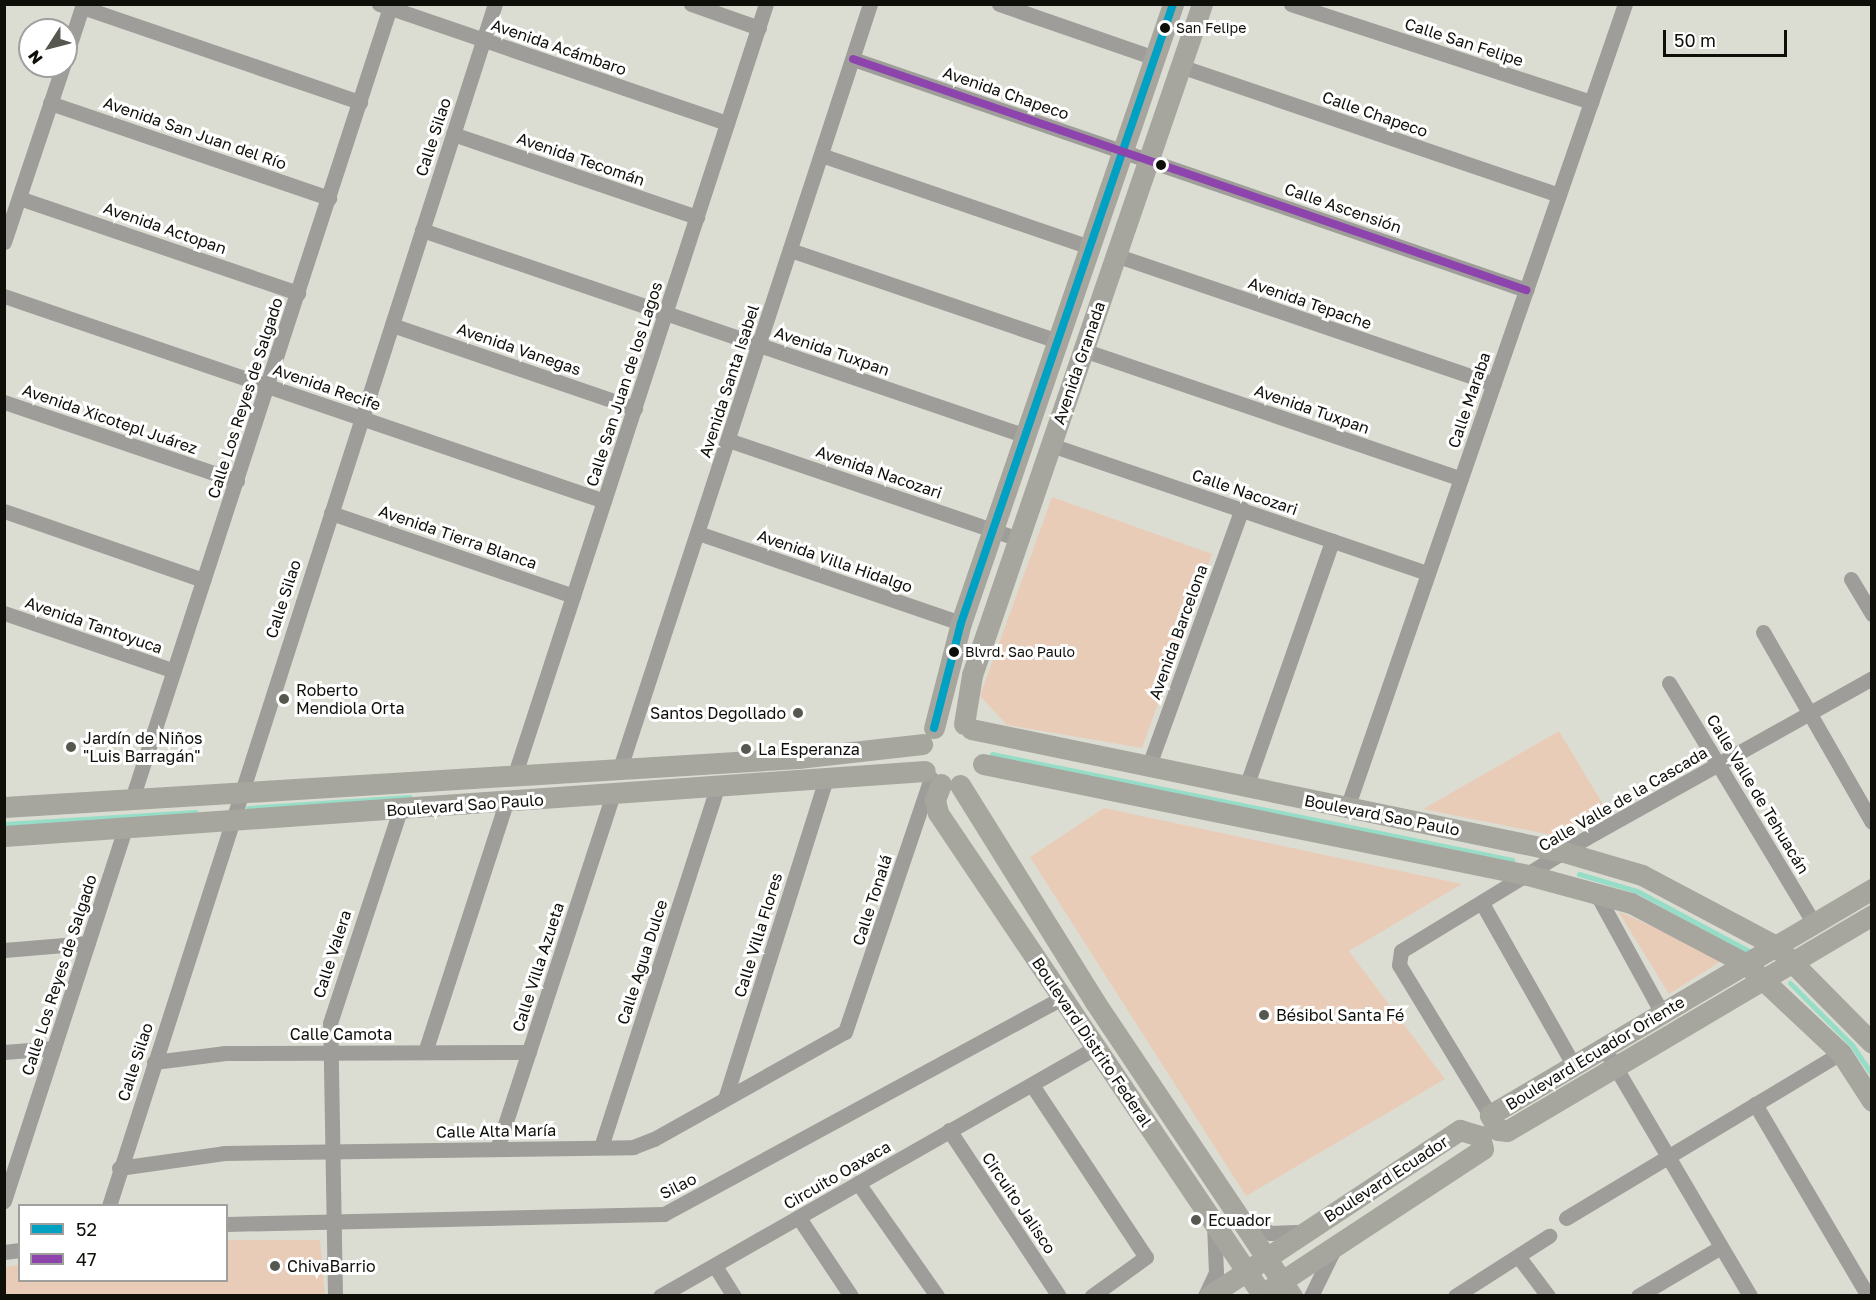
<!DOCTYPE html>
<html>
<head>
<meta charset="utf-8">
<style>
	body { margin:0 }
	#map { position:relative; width:1876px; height:1300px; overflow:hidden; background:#dcddd2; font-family:"Golos Text",sans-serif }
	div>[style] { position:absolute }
	.green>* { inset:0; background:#e9ccb8 }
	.stream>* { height:5px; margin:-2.5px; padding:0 2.5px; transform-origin:2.5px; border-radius:2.5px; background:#96ddc8 }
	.street>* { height:15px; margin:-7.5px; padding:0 7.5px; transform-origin:7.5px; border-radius:7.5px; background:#9e9d99 }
	.secondary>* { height:21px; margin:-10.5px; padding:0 10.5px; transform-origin:10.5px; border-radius:10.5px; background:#a6a69f }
	.bus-1>* { height:8px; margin:-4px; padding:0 4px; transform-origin:4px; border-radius:4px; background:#01a1c4 }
	.bus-2>* { height:8px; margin:-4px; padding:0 4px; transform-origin:4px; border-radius:4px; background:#8e44ad }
	.dots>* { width:16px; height:16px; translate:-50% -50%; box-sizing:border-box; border:3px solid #fff; border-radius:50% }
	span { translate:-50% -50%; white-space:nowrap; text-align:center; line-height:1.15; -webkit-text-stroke:6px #fff; paint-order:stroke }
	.bus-label { font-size:14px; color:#0e0f09 }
	.left { translate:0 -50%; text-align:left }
	.street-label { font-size:16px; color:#0e0f09 }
	.poi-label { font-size:16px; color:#0e0f09 }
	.right { translate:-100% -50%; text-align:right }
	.frame { position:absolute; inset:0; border:6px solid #0e0f09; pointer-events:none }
	.legend { position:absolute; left:18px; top:1204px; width:210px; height:78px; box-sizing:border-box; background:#fff; border:2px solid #9f9f9d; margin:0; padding:8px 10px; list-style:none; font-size:18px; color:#0e0f09 }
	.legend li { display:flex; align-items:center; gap:12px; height:30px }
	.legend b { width:30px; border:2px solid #9f9f9d }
	.north { position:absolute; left:18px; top:18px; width:60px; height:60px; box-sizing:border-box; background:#fff; border:2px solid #9f9f9d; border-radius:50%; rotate:234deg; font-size:16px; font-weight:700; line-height:24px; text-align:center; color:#0e0f09 }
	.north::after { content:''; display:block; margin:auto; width:21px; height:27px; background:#56574f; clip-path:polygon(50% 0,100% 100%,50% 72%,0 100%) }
	.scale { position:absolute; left:1663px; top:30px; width:124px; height:27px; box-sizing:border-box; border:3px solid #0e0f09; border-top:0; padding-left:8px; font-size:18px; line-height:21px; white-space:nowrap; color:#0e0f09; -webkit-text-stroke:4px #fff; paint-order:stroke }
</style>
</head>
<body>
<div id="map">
	<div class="green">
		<div style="clip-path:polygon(1052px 497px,1212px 554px,1142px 748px,1007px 725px,980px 696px)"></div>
		<div style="clip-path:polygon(1559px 731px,1604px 806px,1552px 835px,1423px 809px)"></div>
		<div style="clip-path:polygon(1104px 808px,1462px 884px,1349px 951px,1445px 1079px,1246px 1196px,1030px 857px)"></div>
		<div style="clip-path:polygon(1618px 911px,1676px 937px,1721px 961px,1669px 994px)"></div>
		<div style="clip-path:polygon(227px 1240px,320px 1240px,325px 1295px,5px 1295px,5px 1267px,19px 1265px,20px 1280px,226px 1280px)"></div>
	</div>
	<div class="stream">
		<div style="left:992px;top:754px;width:531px;rotate:11.52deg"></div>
		<div style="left:248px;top:808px;width:162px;rotate:-3.9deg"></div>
		<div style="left:4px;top:824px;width:192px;rotate:-3.6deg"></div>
		<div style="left:1579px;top:874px;width:60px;rotate:16.3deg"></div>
		<div style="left:1637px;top:891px;width:129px;rotate:28.2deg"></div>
		<div style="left:1790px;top:983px;width:88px;rotate:45deg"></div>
		<div style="left:1852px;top:1045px;width:36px;rotate:56deg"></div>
	</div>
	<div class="street">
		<div style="left:379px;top:4px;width:368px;rotate:18.9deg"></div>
		<div style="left:691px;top:4px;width:72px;rotate:19.4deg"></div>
		<div style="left:999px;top:4px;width:165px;rotate:19.1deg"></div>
		<div style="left:1291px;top:4px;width:316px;rotate:18.1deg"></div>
		<div style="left:82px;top:7px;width:294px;rotate:18.9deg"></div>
		<div style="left:66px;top:56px;width:55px;rotate:-71.9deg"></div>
		<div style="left:853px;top:59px;width:712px;rotate:18.94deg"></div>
		<div style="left:1180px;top:66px;width:400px;rotate:18.8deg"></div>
		<div style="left:50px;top:103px;width:295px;rotate:18.8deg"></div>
		<div style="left:453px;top:134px;width:258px;rotate:18.8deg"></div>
		<div style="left:821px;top:155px;width:284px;rotate:18.9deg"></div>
		<div style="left:19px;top:198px;width:295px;rotate:18.8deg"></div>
		<div style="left:422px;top:230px;width:638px;rotate:18.83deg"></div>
		<div style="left:4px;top:242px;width:186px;rotate:-71.5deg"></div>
		<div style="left:790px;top:250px;width:283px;rotate:18.8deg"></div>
		<div style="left:1115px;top:255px;width:400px;rotate:18.8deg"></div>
		<div style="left:4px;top:296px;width:634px;rotate:18.86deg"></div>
		<div style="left:392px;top:325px;width:257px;rotate:18.9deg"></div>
		<div style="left:1083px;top:350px;width:399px;rotate:18.8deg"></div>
		<div style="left:4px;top:402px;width:246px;rotate:18.7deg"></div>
		<div style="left:728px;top:440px;width:307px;rotate:18.8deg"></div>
		<div style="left:1051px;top:445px;width:398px;rotate:18.8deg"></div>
		<div style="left:4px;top:511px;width:211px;rotate:19.1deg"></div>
		<div style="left:331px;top:513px;width:256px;rotate:18.9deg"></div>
		<div style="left:698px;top:533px;width:278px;rotate:18.9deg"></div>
		<div style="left:1851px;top:579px;width:41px;rotate:59deg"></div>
		<div style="left:4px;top:613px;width:176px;rotate:18.8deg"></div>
		<div style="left:1763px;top:632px;width:219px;rotate:60.2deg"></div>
		<div style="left:1669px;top:683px;width:280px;rotate:58.9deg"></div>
		<div style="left:620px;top:768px;width:804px;rotate:-71.88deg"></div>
		<div style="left:1148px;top:768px;width:276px;rotate:-70.1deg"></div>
		<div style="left:515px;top:774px;width:810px;rotate:-71.95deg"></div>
		<div style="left:1246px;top:787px;width:261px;rotate:-70.7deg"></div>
		<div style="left:131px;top:802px;width:839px;rotate:-71.95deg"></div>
		<div style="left:1347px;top:808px;width:851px;rotate:-70.93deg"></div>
		<div style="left:1596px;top:893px;width:137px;rotate:61.2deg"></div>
		<div style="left:1483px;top:905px;width:185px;rotate:60.5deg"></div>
		<div style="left:4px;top:950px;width:84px;rotate:-4.8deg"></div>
		<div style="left:4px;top:1052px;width:50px;rotate:-4.6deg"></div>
		<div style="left:425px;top:1052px;width:263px;rotate:-72deg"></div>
		<div style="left:1610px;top:1058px;width:276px;rotate:59.5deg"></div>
		<div style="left:154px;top:1062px;width:72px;rotate:-7.2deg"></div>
		<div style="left:225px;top:1053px;width:304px;rotate:-0.2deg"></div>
		<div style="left:1032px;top:1085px;width:206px;rotate:56.5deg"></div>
		<div style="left:1146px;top:1257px;width:67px;rotate:144.2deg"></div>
		<div style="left:725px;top:1099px;width:333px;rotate:-72.5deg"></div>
		<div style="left:1755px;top:1104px;width:223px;rotate:59.5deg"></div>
		<div style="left:1490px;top:1115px;width:175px;rotate:-121.2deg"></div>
		<div style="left:1399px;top:965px;width:14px;rotate:-82deg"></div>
		<div style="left:1401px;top:951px;width:217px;rotate:-31.4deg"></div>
		<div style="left:1586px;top:838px;width:328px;rotate:-29.2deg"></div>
		<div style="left:949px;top:1130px;width:199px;rotate:56.5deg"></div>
		<div style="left:601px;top:1147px;width:377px;rotate:-72.1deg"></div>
		<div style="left:497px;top:1149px;width:373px;rotate:-71.9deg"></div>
		<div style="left:119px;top:1168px;width:106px;rotate:-8.1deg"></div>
		<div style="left:224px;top:1153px;width:409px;rotate:-0.8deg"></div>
		<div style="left:633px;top:1147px;width:22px;rotate:-21deg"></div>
		<div style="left:654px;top:1139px;width:219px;rotate:-29.3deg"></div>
		<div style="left:845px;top:1032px;width:268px;rotate:-71.3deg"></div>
		<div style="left:858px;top:1183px;width:138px;rotate:55deg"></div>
		<div style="left:4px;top:1201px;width:392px;rotate:-72deg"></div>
		<div style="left:109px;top:1206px;width:1262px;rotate:-72.2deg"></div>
		<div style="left:799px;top:1218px;width:94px;rotate:56.3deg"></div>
		<div style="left:1566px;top:1218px;width:321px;rotate:-31deg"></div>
		<div style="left:1244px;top:1219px;width:30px;rotate:28deg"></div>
		<div style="left:1270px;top:1233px;width:33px;rotate:-2deg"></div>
		<div style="left:226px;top:1224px;width:438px;rotate:-1.3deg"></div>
		<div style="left:664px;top:1214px;width:453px;rotate:-28.5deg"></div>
		<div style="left:4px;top:1252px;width:16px;rotate:-7deg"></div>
		<div style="left:1518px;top:1256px;width:50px;rotate:53.1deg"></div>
		<div style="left:715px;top:1266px;width:36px;rotate:58deg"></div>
		<div style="left:335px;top:1296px;width:273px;rotate:-91deg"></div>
		<div style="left:330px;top:1023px;width:224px;rotate:-71.8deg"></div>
		<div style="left:660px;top:1296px;width:501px;rotate:-29.69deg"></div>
		<div style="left:1205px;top:1296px;width:26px;rotate:-65deg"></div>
		<div style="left:1216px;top:1272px;width:47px;rotate:-92.4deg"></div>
		<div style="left:1311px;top:1296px;width:48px;rotate:-64deg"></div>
		<div style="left:1455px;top:1296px;width:112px;rotate:-32.6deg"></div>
		<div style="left:1638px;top:1296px;width:96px;rotate:-30.6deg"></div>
	</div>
	<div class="secondary">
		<div style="left:964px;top:724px;width:50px;rotate:-80.7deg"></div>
		<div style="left:972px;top:675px;width:709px;rotate:-71.08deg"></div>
		<div style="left:934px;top:728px;width:108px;rotate:-75.6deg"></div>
		<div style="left:961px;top:623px;width:654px;rotate:-71.09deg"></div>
		<div style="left:971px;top:729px;width:606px;rotate:11.72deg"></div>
		<div style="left:1564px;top:852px;width:81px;rotate:16.4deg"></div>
		<div style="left:1642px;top:875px;width:152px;rotate:27.9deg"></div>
		<div style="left:1776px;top:946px;width:136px;rotate:45.3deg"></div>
		<div style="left:983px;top:764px;width:556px;rotate:11.51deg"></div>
		<div style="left:1528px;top:875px;width:107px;rotate:15.2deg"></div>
		<div style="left:1631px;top:903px;width:129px;rotate:27.8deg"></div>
		<div style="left:1745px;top:963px;width:132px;rotate:43.2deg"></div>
		<div style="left:1841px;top:1053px;width:57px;rotate:57.1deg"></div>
		<div style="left:941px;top:784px;width:17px;rotate:111deg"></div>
		<div style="left:935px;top:800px;width:13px;rotate:77deg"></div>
		<div style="left:938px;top:813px;width:582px;rotate:56.06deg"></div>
		<div style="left:960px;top:785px;width:256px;rotate:58.1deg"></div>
		<div style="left:1095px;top:1002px;width:354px;rotate:56.2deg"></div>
		<div style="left:4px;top:807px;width:796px;rotate:-3.53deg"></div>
		<div style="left:798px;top:758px;width:125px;rotate:-6.4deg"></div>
		<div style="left:4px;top:836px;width:923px;rotate:-4.04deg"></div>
		<div style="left:1872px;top:889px;width:444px;rotate:149.4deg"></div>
		<div style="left:1490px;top:1115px;width:17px;rotate:62deg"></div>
		<div style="left:1498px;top:1130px;width:9px;rotate:6deg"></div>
		<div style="left:1507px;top:1131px;width:424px;rotate:-30.6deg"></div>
		<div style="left:1209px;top:1296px;width:301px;rotate:-33.5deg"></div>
		<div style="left:1460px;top:1130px;width:21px;rotate:17deg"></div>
		<div style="left:1480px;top:1136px;width:13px;rotate:77deg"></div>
		<div style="left:1483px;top:1149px;width:254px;rotate:146.7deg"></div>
	</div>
	<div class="bus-1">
		<div style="left:934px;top:728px;width:108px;rotate:-75.6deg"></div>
		<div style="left:961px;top:623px;width:654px;rotate:-71.09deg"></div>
	</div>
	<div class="bus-2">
		<div style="left:853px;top:59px;width:712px;rotate:18.94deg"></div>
	</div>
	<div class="dots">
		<div style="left:1165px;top:28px;background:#0e0f09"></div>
		<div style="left:1161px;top:165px;background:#0e0f09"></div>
		<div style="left:954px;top:652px;background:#0e0f09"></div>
		<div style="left:284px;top:699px;background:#56574f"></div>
		<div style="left:798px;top:713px;background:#56574f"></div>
		<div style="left:71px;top:747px;background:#56574f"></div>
		<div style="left:746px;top:749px;background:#56574f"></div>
		<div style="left:1264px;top:1015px;background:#56574f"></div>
		<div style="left:1196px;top:1220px;background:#56574f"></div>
		<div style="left:275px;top:1266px;background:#56574f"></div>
	</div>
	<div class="bus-label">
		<span class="left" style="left:1176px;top:28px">San Felipe</span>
		<span class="left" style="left:965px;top:652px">Blvrd. Sao Paulo</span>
	</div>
	<div class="street-label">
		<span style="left:1464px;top:42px;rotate:18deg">Calle San Felipe</span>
		<span style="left:559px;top:47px;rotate:19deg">Avenida Acámbaro</span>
		<span style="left:1006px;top:93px;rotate:19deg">Avenida Chapeco</span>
		<span style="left:1375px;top:114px;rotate:19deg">Calle Chapeco</span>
		<span style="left:195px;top:133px;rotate:19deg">Avenida San Juan del Río</span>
		<span style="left:433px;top:137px;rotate:-72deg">Calle Silao</span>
		<span style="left:581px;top:159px;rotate:19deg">Avenida Tecomán</span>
		<span style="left:1343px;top:208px;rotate:19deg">Calle Ascensión</span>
		<span style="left:165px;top:228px;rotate:19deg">Avenida Actopan</span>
		<span style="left:1310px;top:303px;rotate:19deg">Avenida Tepache</span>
		<span style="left:519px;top:349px;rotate:19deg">Avenida Vanegas</span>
		<span style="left:832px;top:351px;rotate:19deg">Avenida Tuxpan</span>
		<span style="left:1079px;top:363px;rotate:-71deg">Avenida Granada</span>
		<span style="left:729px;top:381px;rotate:-72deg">Avenida Santa Isabel</span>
		<span style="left:624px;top:384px;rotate:-72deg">Calle San Juan de los Lagos</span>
		<span style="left:327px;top:387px;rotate:19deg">Avenida Recife</span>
		<span style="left:245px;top:398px;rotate:-72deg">Calle Los Reyes de Salgado</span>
		<span style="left:1469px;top:400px;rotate:-71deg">Calle Maraba</span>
		<span style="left:1312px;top:409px;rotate:19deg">Avenida Tuxpan</span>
		<span style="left:110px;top:419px;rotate:19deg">Avenida Xicotepl Juárez</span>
		<span style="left:879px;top:472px;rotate:19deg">Avenida Nacozari</span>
		<span style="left:1245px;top:492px;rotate:19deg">Calle Nacozari</span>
		<span style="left:458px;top:537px;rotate:19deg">Avenida Tierra Blanca</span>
		<span style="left:835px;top:561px;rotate:19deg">Avenida Villa Hidalgo</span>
		<span style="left:283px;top:599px;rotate:-72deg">Calle Silao</span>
		<span style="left:94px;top:625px;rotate:19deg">Avenida Tantoyuca</span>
		<span style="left:1178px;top:632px;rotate:-70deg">Avenida Barcelona</span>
		<span style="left:1758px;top:794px;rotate:59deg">Calle Valle de Tehuacán</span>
		<span style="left:1623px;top:799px;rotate:-30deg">Calle Valle de la Cascada</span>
		<span style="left:465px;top:805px;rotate:-4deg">Boulevard Sao Paulo</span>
		<span style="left:1382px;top:815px;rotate:11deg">Boulevard Sao Paulo</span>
		<span style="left:872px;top:900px;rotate:-72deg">Calle Tonalá</span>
		<span style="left:758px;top:935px;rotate:-73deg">Calle Villa Flores</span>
		<span style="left:332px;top:954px;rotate:-72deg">Calle Valera</span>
		<span style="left:642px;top:962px;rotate:-72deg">Calle Agua Dulce</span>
		<span style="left:538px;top:967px;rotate:-72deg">Calle Villa Azueta</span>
		<span style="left:59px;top:975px;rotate:-72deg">Calle Los Reyes de Salgado</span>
		<span style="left:341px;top:1034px">Calle Camota</span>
		<span style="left:1092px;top:1042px;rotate:56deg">Boulevard Distrito Federal</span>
		<span style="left:1595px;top:1053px;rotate:-31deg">Boulevard Ecuador Oriente</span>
		<span style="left:135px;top:1062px;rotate:-72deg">Calle Silao</span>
		<span style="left:496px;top:1131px;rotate:-1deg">Calle Alta María</span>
		<span style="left:837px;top:1175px;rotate:-30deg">Circuito Oaxaca</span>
		<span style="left:1386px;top:1179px;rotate:-33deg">Boulevard Ecuador</span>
		<span style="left:678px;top:1186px;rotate:-27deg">Silao</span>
		<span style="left:1019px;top:1203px;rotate:56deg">Circuito Jalisco</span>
	</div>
	<div class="poi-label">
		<span class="left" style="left:296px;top:699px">Roberto<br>Mendiola Orta</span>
		<span class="right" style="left:786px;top:713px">Santos Degollado</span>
		<span class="left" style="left:83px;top:747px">Jardín de Niños<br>"Luis Barragán"</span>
		<span class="left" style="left:758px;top:749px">La Esperanza</span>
		<span class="left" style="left:1276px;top:1015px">Bésibol Santa Fé</span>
		<span class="left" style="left:1208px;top:1220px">Ecuador</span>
		<span class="left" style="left:287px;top:1266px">ChivaBarrio</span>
	</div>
	<div class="frame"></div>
	<ul class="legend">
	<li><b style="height:8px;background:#01a1c4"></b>52</li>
	<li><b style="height:8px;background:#8e44ad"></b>47</li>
	</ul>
	<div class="north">N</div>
	<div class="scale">50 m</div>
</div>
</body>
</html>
